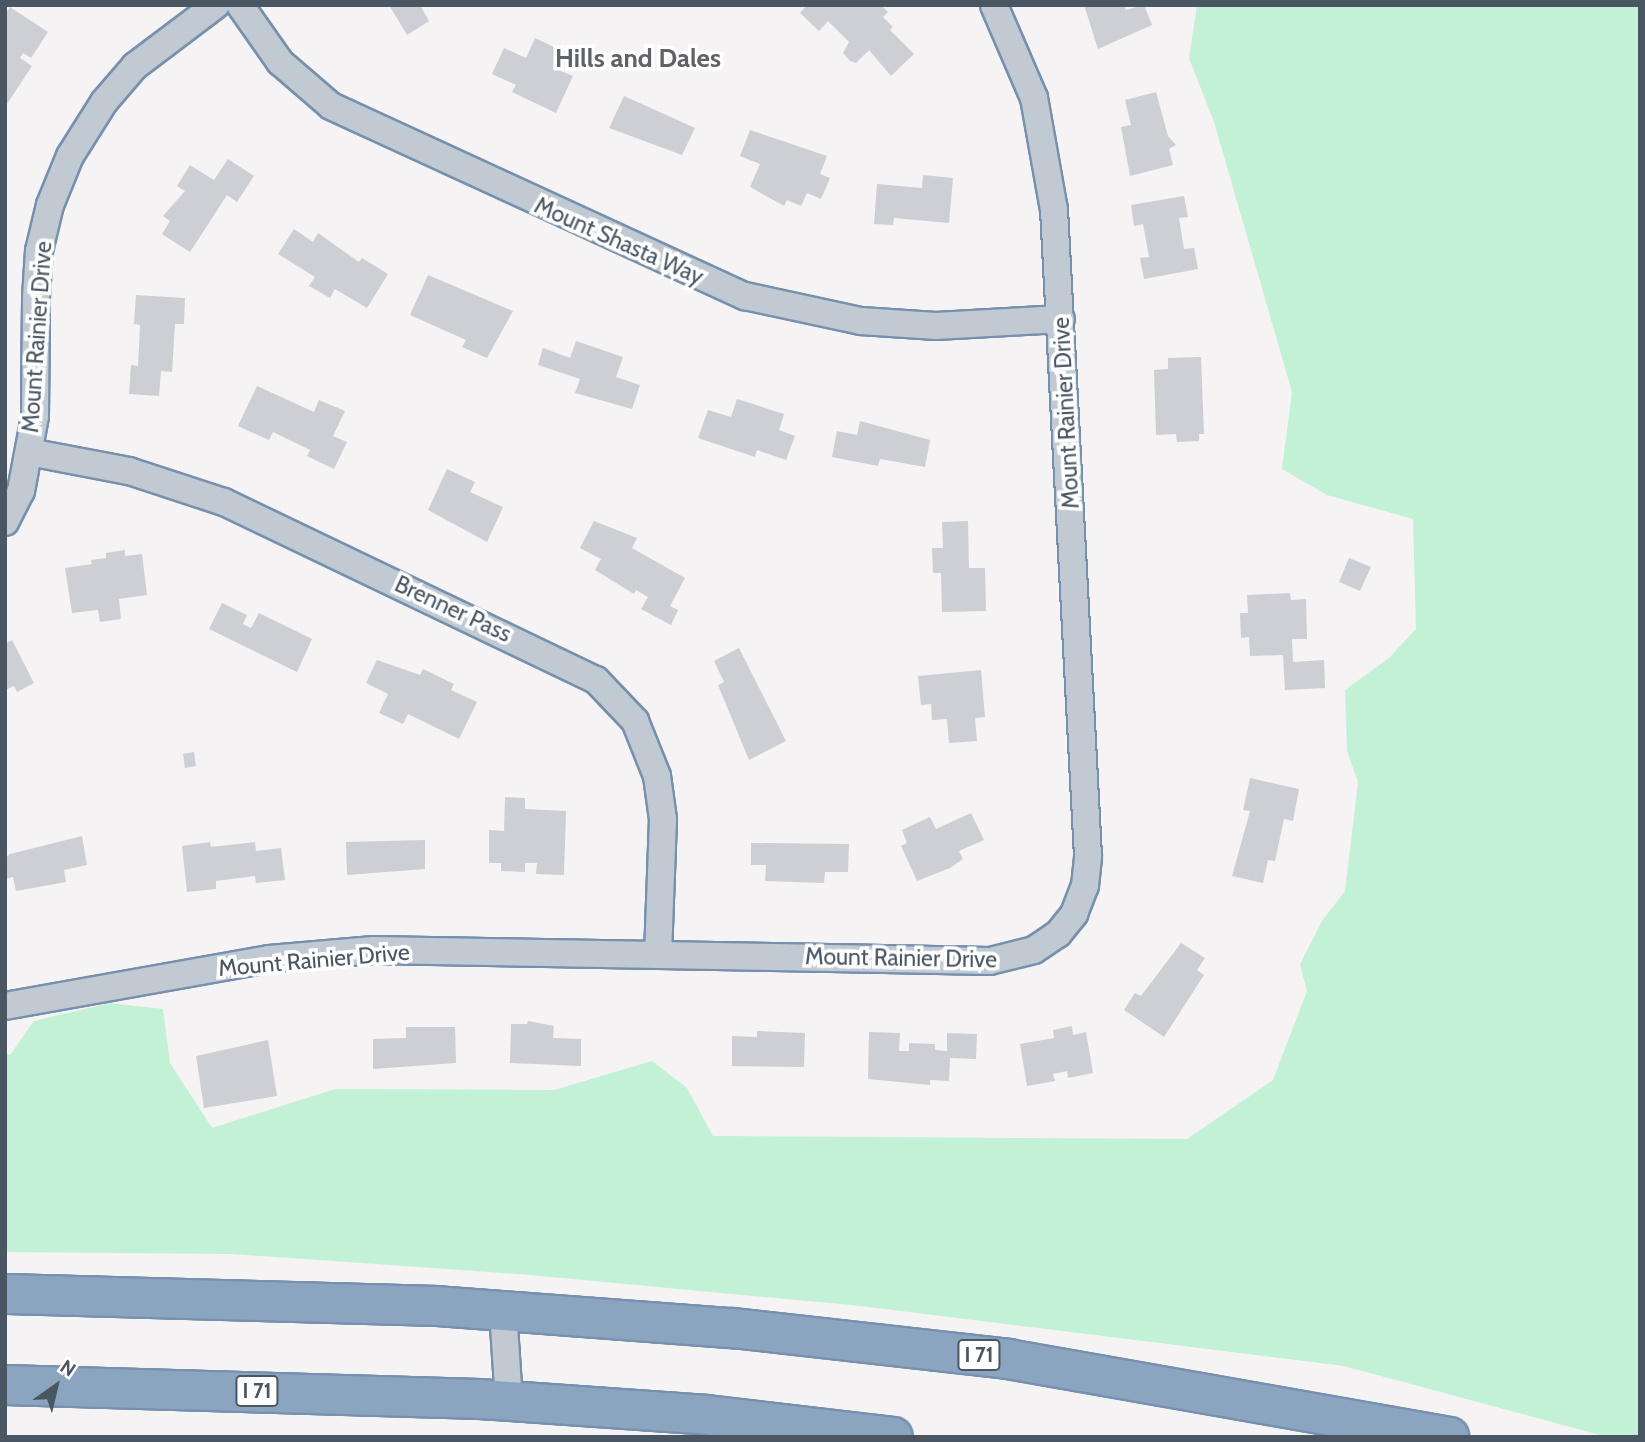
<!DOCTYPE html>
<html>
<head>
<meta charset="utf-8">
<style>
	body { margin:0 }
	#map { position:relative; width:1645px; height:1442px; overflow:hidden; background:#f5f3f3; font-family:Cabin,sans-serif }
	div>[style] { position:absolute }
	.green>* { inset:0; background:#c3f1d5 }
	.building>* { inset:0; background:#cdcfd5 }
	.roads { filter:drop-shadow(2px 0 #7690ad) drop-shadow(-2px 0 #7690ad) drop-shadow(0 2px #7690ad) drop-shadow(0 -2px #7690ad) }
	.minor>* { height:26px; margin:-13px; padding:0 13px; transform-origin:13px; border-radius:13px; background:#c1cad2 }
	.highway>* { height:38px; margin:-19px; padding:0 19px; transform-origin:19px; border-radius:19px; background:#8ba5c1 }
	span { translate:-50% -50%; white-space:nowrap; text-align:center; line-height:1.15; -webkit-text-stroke:7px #fff; paint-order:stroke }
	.shield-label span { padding:2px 5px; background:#fff; border:2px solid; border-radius:5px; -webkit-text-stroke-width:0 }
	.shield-label { font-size:21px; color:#4a5661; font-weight:700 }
	.street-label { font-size:23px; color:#4a5661 }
	.quarter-label { font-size:26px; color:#5f6368; font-weight:700 }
	.frame { position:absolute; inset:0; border:7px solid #4a5661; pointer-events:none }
	.north { position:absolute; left:21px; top:1351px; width:70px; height:70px; -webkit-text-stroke:5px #fff; paint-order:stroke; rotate:34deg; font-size:19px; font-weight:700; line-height:28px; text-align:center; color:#4a5661 }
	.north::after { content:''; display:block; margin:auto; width:24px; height:32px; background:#4a5661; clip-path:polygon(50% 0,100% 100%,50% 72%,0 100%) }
</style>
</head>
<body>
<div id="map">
	<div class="green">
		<div style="clip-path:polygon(1197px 5px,1640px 5px,1640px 1437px,1608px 1437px,1344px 1366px,861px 1306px,519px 1274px,231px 1254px,5px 1252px,5px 1054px,10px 1055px,34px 1021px,110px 1003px,163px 1009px,170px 1063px,212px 1128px,335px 1089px,554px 1090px,652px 1061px,687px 1088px,713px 1136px,1187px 1139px,1273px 1080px,1307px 991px,1300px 964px,1322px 921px,1345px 891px,1358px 782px,1347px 751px,1345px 690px,1389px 658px,1416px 629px,1413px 519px,1327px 495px,1282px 469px,1292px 392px,1214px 122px,1189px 58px)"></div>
	</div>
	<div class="building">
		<div style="clip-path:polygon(389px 5px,420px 5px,429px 21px,407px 35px)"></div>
		<div style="clip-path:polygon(807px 5px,881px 5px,888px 12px,883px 17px,893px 27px,890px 30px,914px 54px,891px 76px,869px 50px,856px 63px,850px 61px,843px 53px,849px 42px,828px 21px,819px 31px,800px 13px)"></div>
		<div style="clip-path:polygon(1084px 5px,1124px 5px,1126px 10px,1144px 5px,1152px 25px,1098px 49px)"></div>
		<div style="clip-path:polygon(10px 7px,48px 32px,31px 58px,23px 53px,20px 58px,32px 66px,5px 107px,5px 15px)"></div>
		<div style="clip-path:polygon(535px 38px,569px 54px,561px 71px,573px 76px,556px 113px,512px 92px,516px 85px,492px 74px,504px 48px,526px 58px)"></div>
		<div style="clip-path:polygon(1156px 92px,1168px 136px,1176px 145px,1169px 149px,1173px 165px,1130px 176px,1121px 127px,1131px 125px,1125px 100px)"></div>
		<div style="clip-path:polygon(624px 96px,695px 128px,682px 155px,609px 128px)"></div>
		<div style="clip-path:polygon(750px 130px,827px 156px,820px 174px,830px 178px,821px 199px,807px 193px,801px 206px,787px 200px,784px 206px,750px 187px,760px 164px,740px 156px)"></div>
		<div style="clip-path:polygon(228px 159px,254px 176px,237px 202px,227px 195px,190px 252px,162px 234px,170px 221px,163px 216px,185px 191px,177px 186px,190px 165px,214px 180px)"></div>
		<div style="clip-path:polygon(923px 175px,953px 178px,949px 223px,894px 218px,893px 225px,874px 224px,877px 184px,922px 188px)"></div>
		<div style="clip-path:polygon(1184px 196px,1188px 217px,1179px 218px,1184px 249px,1194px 248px,1198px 269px,1144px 279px,1140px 258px,1149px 257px,1143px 224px,1134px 226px,1131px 205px)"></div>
		<div style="clip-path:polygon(294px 229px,313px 242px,318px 233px,359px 262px,362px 258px,388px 274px,367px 308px,335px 289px,330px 298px,309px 286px,315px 277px,278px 254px)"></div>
		<div style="clip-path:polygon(428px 275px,513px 311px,487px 358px,462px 347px,466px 340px,410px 315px)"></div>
		<div style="clip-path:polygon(136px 295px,185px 298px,184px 324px,175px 324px,172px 372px,161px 371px,159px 396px,129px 394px,131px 365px,138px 366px,140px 325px,134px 324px)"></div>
		<div style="clip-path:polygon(576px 341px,623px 357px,616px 377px,640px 385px,632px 409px,575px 393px,580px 379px,538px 365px,543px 348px,570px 358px)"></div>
		<div style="clip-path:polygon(1201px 357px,1204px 434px,1199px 434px,1199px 441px,1177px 442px,1176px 434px,1156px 435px,1154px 370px,1168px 369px,1168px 358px)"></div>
		<div style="clip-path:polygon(257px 386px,314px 412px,319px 400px,345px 411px,333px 436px,347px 442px,334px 469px,307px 456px,310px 450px,273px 432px,269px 440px,238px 426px)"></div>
		<div style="clip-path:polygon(737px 399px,784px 414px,779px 430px,795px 436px,786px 460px,757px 450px,755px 457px,698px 438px,708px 410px,731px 417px)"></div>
		<div style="clip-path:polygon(860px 421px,930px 440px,925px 467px,880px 459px,878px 466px,832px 457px,837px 431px,857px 435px)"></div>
		<div style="clip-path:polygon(447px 469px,475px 482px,470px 492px,503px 507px,487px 542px,428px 510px)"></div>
		<div style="clip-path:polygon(594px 521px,637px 538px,632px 548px,685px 578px,670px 606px,678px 610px,671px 625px,641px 609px,648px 597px,636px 590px,634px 594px,595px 570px,601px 559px,580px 548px)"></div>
		<div style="clip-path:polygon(968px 521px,969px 568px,985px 568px,986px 611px,942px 612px,941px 573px,933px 573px,932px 548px,943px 548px,942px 522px)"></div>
		<div style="clip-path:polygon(125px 550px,125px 556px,142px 554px,147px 595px,119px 599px,121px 619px,100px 622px,98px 610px,72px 613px,65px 568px,92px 564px,91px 560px,106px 558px,106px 553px)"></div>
		<div style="clip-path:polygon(1349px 558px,1371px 567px,1360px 591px,1339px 582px)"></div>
		<div style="clip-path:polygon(1290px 593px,1291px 600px,1306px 599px,1307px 639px,1292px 639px,1293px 662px,1324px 660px,1325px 688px,1285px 690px,1283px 655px,1250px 656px,1249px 637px,1241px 638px,1240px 613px,1248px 613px,1247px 595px)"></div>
		<div style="clip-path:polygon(222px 603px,247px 615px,243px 624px,251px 628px,259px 613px,312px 639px,297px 672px,209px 629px)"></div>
		<div style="clip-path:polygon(12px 640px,34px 683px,17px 692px,14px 686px,5px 690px,5px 644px)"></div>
		<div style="clip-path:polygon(739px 648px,786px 741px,749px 760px,718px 685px,724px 682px,714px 661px)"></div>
		<div style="clip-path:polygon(377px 660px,420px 675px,423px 669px,454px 684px,451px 690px,477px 702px,459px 739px,408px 714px,403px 724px,379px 713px,388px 694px,366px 683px)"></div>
		<div style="clip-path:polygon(981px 670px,985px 717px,975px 718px,977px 741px,949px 743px,947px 719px,932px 720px,931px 704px,921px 705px,918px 676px)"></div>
		<div style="clip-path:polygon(194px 752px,196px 766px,185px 768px,183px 754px)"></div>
		<div style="clip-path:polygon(1250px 778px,1299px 789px,1293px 821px,1284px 819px,1275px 861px,1268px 860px,1263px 883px,1232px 876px,1250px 811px,1243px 810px)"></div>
		<div style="clip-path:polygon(505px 797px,525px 798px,525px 809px,566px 811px,564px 875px,536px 874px,537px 863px,525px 863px,525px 872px,501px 871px,501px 863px,489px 863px,489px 830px,504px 831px)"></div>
		<div style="clip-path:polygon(971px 813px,984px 840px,959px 851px,963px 859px,950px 868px,917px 881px,901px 846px,907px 843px,902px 830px,930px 817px,936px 829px)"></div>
		<div style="clip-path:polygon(82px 836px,87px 865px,64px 870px,66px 882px,16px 891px,13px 877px,5px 879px,5px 858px,10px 854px)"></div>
		<div style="clip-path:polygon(425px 840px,425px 869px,347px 875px,346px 842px)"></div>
		<div style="clip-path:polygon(210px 842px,211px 847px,255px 842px,256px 851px,281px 848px,285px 880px,256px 883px,255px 876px,216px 881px,216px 889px,187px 892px,182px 846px)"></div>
		<div style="clip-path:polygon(751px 843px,849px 844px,848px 872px,825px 872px,824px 883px,765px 881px,766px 865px,751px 865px)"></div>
		<div style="clip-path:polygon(1181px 943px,1205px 958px,1197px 970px,1204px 975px,1164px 1037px,1124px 1010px,1135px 993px,1141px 996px)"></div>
		<div style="clip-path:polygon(528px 1021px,554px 1026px,553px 1038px,581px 1039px,581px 1066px,510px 1063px,511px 1024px,527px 1024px)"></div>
		<div style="clip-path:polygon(1072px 1026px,1073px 1035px,1086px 1032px,1093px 1073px,1068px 1078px,1067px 1071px,1053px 1074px,1055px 1081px,1027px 1086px,1020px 1044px,1054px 1038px,1053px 1030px)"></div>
		<div style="clip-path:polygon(406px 1027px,455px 1027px,456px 1063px,373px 1069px,373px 1039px,406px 1038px)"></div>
		<div style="clip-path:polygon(757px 1031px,805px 1033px,804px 1067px,732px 1066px,732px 1036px,757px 1037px)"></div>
		<div style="clip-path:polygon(869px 1032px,900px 1033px,899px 1051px,909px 1051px,909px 1043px,935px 1044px,935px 1050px,947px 1051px,947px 1033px,977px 1034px,976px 1059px,950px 1058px,949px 1081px,930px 1080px,930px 1085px,868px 1079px)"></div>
		<div style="clip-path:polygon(268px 1040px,277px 1096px,204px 1108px,196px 1056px)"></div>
	</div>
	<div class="roads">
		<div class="minor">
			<div style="left:240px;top:5px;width:70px;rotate:54.9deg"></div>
			<div style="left:280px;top:62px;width:67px;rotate:40.8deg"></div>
			<div style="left:331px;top:106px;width:456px;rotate:24.7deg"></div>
			<div style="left:745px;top:296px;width:119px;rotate:12.2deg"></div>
			<div style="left:861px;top:321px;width:75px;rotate:3.8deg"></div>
			<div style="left:936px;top:326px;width:125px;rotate:-3.2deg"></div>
			<div style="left:29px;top:452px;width:102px;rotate:10.8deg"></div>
			<div style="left:129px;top:471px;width:100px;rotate:18.1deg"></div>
			<div style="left:224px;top:502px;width:412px;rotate:25.6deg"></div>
			<div style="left:596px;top:680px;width:57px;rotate:46.4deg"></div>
			<div style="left:635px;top:721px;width:59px;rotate:68.2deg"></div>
			<div style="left:657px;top:776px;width:43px;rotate:82.1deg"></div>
			<div style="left:663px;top:819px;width:134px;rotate:92.1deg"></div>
			<div style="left:5px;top:522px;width:35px;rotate:-63deg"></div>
			<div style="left:21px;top:491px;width:76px;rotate:-79.4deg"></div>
			<div style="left:35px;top:416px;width:119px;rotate:-89.5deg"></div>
			<div style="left:36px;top:297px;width:46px;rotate:-86.3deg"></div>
			<div style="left:39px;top:251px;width:47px;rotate:-76.6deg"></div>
			<div style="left:50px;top:205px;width:53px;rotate:-67.8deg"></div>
			<div style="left:70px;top:156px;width:64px;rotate:-57.8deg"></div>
			<div style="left:104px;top:102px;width:48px;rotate:-49.3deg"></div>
			<div style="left:135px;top:66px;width:101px;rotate:-37deg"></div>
			<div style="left:5px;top:1006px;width:268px;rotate:-10.1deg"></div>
			<div style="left:269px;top:959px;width:105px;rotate:-4.9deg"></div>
			<div style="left:374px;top:950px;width:616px;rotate:1.02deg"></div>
			<div style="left:990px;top:961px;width:45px;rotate:-14deg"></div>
			<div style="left:1034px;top:950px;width:29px;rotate:-34deg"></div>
			<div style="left:1058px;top:934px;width:26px;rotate:-51deg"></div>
			<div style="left:1074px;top:914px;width:30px;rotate:-69deg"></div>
			<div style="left:1085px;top:886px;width:30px;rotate:-84deg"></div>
			<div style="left:1088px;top:856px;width:647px;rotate:-93.01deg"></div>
			<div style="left:1054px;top:210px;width:114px;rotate:-100.1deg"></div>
			<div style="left:1034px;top:98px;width:101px;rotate:-113.3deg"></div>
			<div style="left:503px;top:1311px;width:90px;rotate:86.2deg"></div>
		</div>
		<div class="highway">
			<div style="left:5px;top:1294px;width:432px;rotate:1.6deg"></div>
			<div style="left:437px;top:1306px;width:297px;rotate:4.3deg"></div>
			<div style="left:733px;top:1328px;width:277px;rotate:6.4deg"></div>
			<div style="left:1008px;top:1359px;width:448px;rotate:10deg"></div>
			<div style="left:5px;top:1385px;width:475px;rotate:1.7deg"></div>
			<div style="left:480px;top:1399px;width:228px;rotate:4deg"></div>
			<div style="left:707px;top:1415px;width:187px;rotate:6.7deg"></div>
		</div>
	</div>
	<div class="shield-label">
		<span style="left:979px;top:1355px">I 71</span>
		<span style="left:257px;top:1391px">I 71</span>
	</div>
	<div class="street-label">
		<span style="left:619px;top:241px;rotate:24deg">Mount Shasta Way</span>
		<span style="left:37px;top:337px;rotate:-86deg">Mount Rainier Drive</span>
		<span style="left:1066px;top:413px;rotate:-93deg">Mount Rainier Drive</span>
		<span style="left:453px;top:609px;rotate:25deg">Brenner Pass</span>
		<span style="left:901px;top:958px;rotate:1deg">Mount Rainier Drive</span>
		<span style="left:314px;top:960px;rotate:-5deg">Mount Rainier Drive</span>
	</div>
	<div class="quarter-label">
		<span style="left:638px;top:59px">Hills and Dales</span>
	</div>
	<div class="frame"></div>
	<div class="north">N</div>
</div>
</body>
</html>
